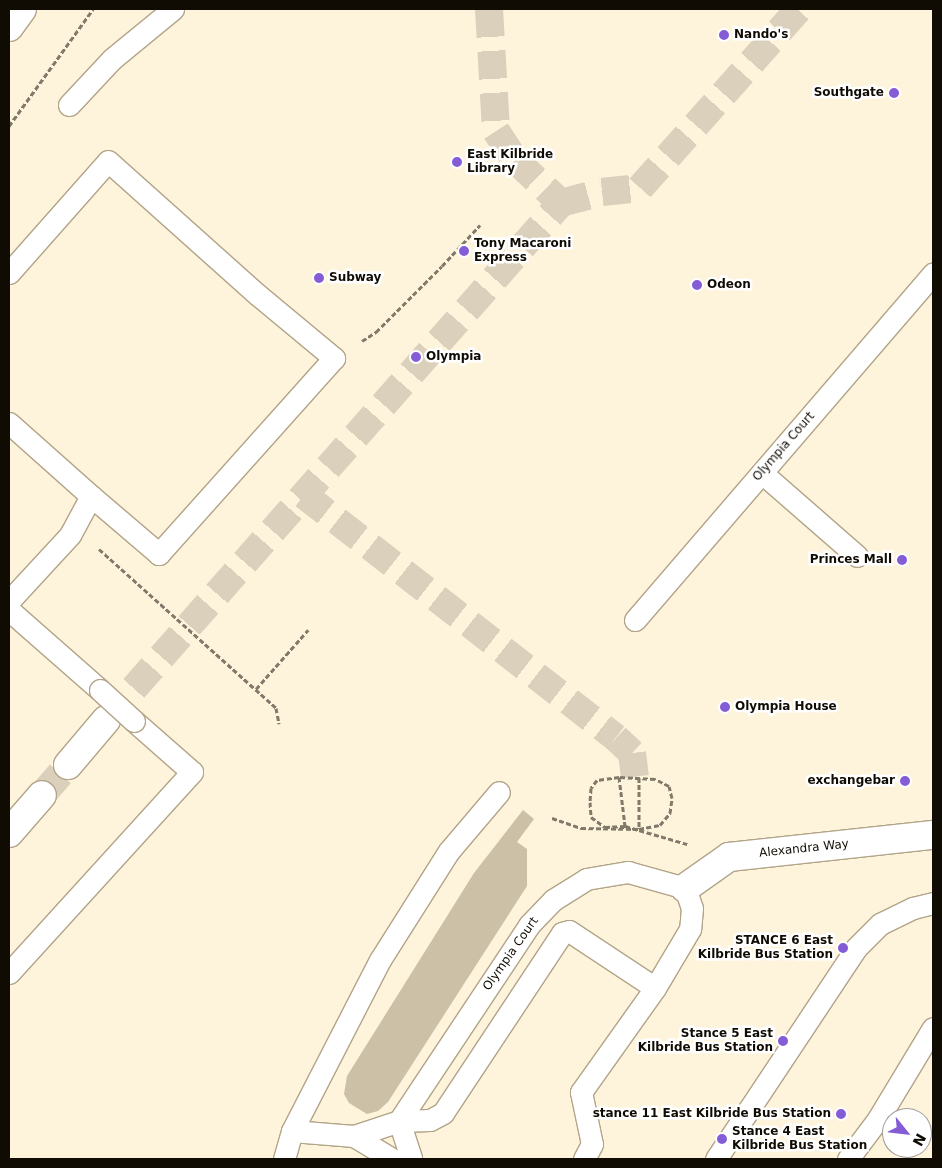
<!DOCTYPE html>
<html>
<head>
<meta charset="utf-8">
<style>
	body { margin:0 }
	#map { position:relative; width:942px; height:1168px; overflow:hidden; background:#fef3db; font-family:"DejaVu Sans",sans-serif }
	div>[style] { position:absolute }
	.green>* { inset:0; background:#ccc0a6 }
	.pedestrian-tunnel>* { height:28px; margin-top:-14px; transform-origin:0; background:repeating-linear-gradient(90deg,#dad0bb 0 28px,transparent 0 42px) }
	.path>* { height:3px; margin-top:-1.5px; transform-origin:0; background:repeating-linear-gradient(90deg,#817969 0 5px,transparent 0 7.5px) }
	.roads { filter:drop-shadow(1px 0 #b2a488) drop-shadow(-1px 0 #b2a488) drop-shadow(0 1px #b2a488) drop-shadow(0 -1px #b2a488) }
	.service>* { height:21px; margin:-10.5px; padding:0 10.5px; transform-origin:10.5px; border-radius:10.5px; background:#fff }
	.pedestrian>* { height:28px; margin:-14px; padding:0 14px; transform-origin:14px; border-radius:14px; background:#fff }
	.tertiary>* { height:28px; margin:-14px; padding:0 14px; transform-origin:14px; border-radius:14px; background:#fff }
	.path-bridge>* { height:3px; margin-top:-1.5px; transform-origin:0; background:repeating-linear-gradient(90deg,#817969 0 5px,transparent 0 7.5px) }
	.bridges { filter:drop-shadow(1px 0 #b2a488) drop-shadow(-1px 0 #b2a488) drop-shadow(0 1px #b2a488) drop-shadow(0 -1px #b2a488) }
	.service-bridge>* { height:21px; margin:-10.5px; padding:0 10.5px; transform-origin:10.5px; border-radius:10.5px; background:#fff }
	.dots>* { width:14px; height:14px; translate:-50% -50%; box-sizing:border-box; border:2px solid #fff; border-radius:50% }
	span { translate:-50% -50%; white-space:nowrap; text-align:center; line-height:1.15; -webkit-text-stroke:5px #fff; paint-order:stroke }
	.poi-label { font-size:12px; color:#100b03; font-weight:700 }
	.left { translate:0 -50%; text-align:left }
	.right { translate:-100% -50%; text-align:right }
	.street-label { font-size:12px; color:#100b03 }
	.frame { position:absolute; inset:0; border:10px solid #100b03; pointer-events:none }
	.north { position:absolute; left:882px; top:1108px; width:50px; height:50px; box-sizing:border-box; background:#fff; border:1px solid #9f9d9a; border-radius:50%; rotate:119deg; font-size:14px; font-weight:700; line-height:20px; text-align:center; color:#100b03 }
	.north::after { content:''; display:block; margin:auto; width:18px; height:22px; background:#845cd6; clip-path:polygon(50% 0,100% 100%,50% 72%,0 100%) }
</style>
</head>
<body>
<div id="map">
	<div class="green">
		<div style="clip-path:polygon(523px 810px,534px 819px,517px 842px,527px 849px,527px 886px,388px 1102px,378px 1111px,367px 1114px,349px 1103px,344px 1094px,347px 1076px,474px 873px)"></div>
	</div>
	<div class="pedestrian-tunnel">
		<div style="left:489px;top:9px;width:122px;rotate:86.7deg"></div>
		<div style="left:496px;top:131px;width:35px;rotate:57deg"></div>
		<div style="left:515px;top:160px;width:63px;rotate:43.1deg"></div>
		<div style="left:304px;top:495px;width:395px;rotate:37.9deg"></div>
		<div style="left:616px;top:738px;width:22px;rotate:43deg"></div>
		<div style="left:632px;top:753px;width:24px;rotate:83deg"></div>
		<div style="left:106px;top:720px;width:689px;rotate:-48.65deg"></div>
		<div style="left:561px;top:203px;width:42px;rotate:-15deg"></div>
		<div style="left:602px;top:192px;width:38px;rotate:-6deg"></div>
		<div style="left:640px;top:188px;width:239px;rotate:-48.4deg"></div>
		<div style="left:42px;top:795px;width:40px;rotate:-49deg"></div>
	</div>
	<div class="path">
		<div style="left:9px;top:126px;width:144px;rotate:-54.3deg"></div>
		<div style="left:362px;top:341px;width:17px;rotate:-33deg"></div>
		<div style="left:376px;top:332px;width:93px;rotate:-45deg"></div>
		<div style="left:442px;top:266px;width:56px;rotate:-47.2deg"></div>
		<div style="left:99px;top:549px;width:238px;rotate:41.9deg"></div>
		<div style="left:276px;top:708px;width:16px;rotate:79deg"></div>
		<div style="left:256px;top:689px;width:79px;rotate:-48.6deg"></div>
		<div style="left:619px;top:777px;width:49px;rotate:83deg"></div>
		<div style="left:639px;top:777px;width:52px;rotate:90deg"></div>
		<div style="left:590px;top:802px;width:15px;rotate:86deg"></div>
		<div style="left:591px;top:817px;width:17px;rotate:36deg"></div>
		<div style="left:605px;top:827px;width:20px;rotate:-3deg"></div>
		<div style="left:625px;top:826px;width:65px;rotate:16.2deg"></div>
	</div>
	<div class="roads">
		<div class="service">
			<div style="left:69px;top:105px;width:63px;rotate:-46.9deg"></div>
			<div style="left:112px;top:59px;width:79px;rotate:-39.3deg"></div>
			<div style="left:9px;top:273px;width:149px;rotate:-48.5deg"></div>
			<div style="left:108px;top:161px;width:201px;rotate:41.8deg"></div>
			<div style="left:258px;top:295px;width:99px;rotate:39.7deg"></div>
			<div style="left:334px;top:358px;width:263px;rotate:131.8deg"></div>
			<div style="left:159px;top:554px;width:89px;rotate:-139.5deg"></div>
			<div style="left:91px;top:496px;width:44px;rotate:118.3deg"></div>
			<div style="left:70px;top:535px;width:90px;rotate:132.7deg"></div>
			<div style="left:9px;top:423px;width:110px;rotate:41.7deg"></div>
			<div style="left:762px;top:473px;width:126px;rotate:41.1deg"></div>
			<div style="left:9px;top:610px;width:121px;rotate:41.3deg"></div>
			<div style="left:635px;top:620px;width:457px;rotate:-49.3deg"></div>
			<div style="left:9px;top:973px;width:272px;rotate:-47.7deg"></div>
			<div style="left:192px;top:772px;width:77px;rotate:-138.7deg"></div>
			<div style="left:399px;top:1121px;width:31px;rotate:-2deg"></div>
			<div style="left:430px;top:1120px;width:15px;rotate:-28deg"></div>
			<div style="left:443px;top:1113px;width:216px;rotate:-56.5deg"></div>
			<div style="left:562px;top:933px;width:7px;rotate:-16deg"></div>
			<div style="left:569px;top:931px;width:103px;rotate:33.5deg"></div>
			<div style="left:399px;top:1121px;width:40px;rotate:72deg"></div>
			<div style="left:292px;top:1131px;width:62px;rotate:4.6deg"></div>
			<div style="left:284px;top:1159px;width:29px;rotate:-74deg"></div>
			<div style="left:292px;top:1131px;width:192px;rotate:-62.8deg"></div>
			<div style="left:380px;top:960px;width:129px;rotate:-57.7deg"></div>
			<div style="left:449px;top:851px;width:77px;rotate:-49.7deg"></div>
			<div style="left:392px;top:1159px;width:44px;rotate:-148.8deg"></div>
			<div style="left:354px;top:1136px;width:47px;rotate:-18.4deg"></div>
			<div style="left:399px;top:1121px;width:235px;rotate:-56.4deg"></div>
			<div style="left:529px;top:925px;width:35px;rotate:-46deg"></div>
			<div style="left:553px;top:900px;width:39px;rotate:-32deg"></div>
			<div style="left:586px;top:879px;width:43px;rotate:-9.5deg"></div>
			<div style="left:628px;top:872px;width:59px;rotate:15.7deg"></div>
			<div style="left:685px;top:888px;width:21px;rotate:71deg"></div>
			<div style="left:692px;top:908px;width:21px;rotate:95deg"></div>
			<div style="left:690px;top:929px;width:69px;rotate:120.7deg"></div>
			<div style="left:655px;top:988px;width:128px;rotate:125.4deg"></div>
			<div style="left:581px;top:1092px;width:53px;rotate:78.1deg"></div>
			<div style="left:592px;top:1144px;width:17px;rotate:118deg"></div>
			<div style="left:716px;top:1159px;width:253px;rotate:-56.4deg"></div>
			<div style="left:856px;top:948px;width:34px;rotate:-45deg"></div>
			<div style="left:880px;top:924px;width:37px;rotate:-26deg"></div>
			<div style="left:913px;top:908px;width:21px;rotate:-14deg"></div>
			<div style="left:848px;top:1159px;width:50px;rotate:-53.1deg"></div>
			<div style="left:878px;top:1119px;width:106px;rotate:-58.9deg"></div>
		</div>
		<div class="pedestrian">
			<div style="left:68px;top:765px;width:59px;rotate:-49.8deg"></div>
			<div style="left:9px;top:833px;width:50px;rotate:-49deg"></div>
			<div style="left:685px;top:888px;width:54px;rotate:-35.2deg"></div>
			<div style="left:729px;top:857px;width:205px;rotate:-6.2deg"></div>
		</div>
		<div class="tertiary">
			<div style="left:9px;top:27px;width:22px;rotate:-54deg"></div>
		</div>
	</div>
	<div class="path-bridge">
		<div style="left:552px;top:818px;width:31px;rotate:19deg"></div>
		<div style="left:581px;top:828px;width:58px;rotate:1deg"></div>
		<div style="left:639px;top:829px;width:21px;rotate:-11deg"></div>
		<div style="left:660px;top:825px;width:16px;rotate:-50deg"></div>
		<div style="left:670px;top:813px;width:15px;rotate:-82deg"></div>
		<div style="left:672px;top:798px;width:12px;rotate:-104deg"></div>
		<div style="left:669px;top:786px;width:16px;rotate:-153deg"></div>
		<div style="left:655px;top:779px;width:36px;rotate:-177deg"></div>
		<div style="left:619px;top:777px;width:22px;rotate:172deg"></div>
		<div style="left:597px;top:780px;width:10px;rotate:127deg"></div>
		<div style="left:591px;top:788px;width:14px;rotate:94deg"></div>
	</div>
	<div class="bridges">
		<div class="service-bridge">
			<div style="left:100px;top:690px;width:46px;rotate:42.4deg"></div>
		</div>
	</div>
	<div class="dots">
		<div style="left:724px;top:35px;background:#845cd6"></div>
		<div style="left:894px;top:93px;background:#845cd6"></div>
		<div style="left:457px;top:162px;background:#845cd6"></div>
		<div style="left:464px;top:251px;background:#845cd6"></div>
		<div style="left:319px;top:278px;background:#845cd6"></div>
		<div style="left:697px;top:285px;background:#845cd6"></div>
		<div style="left:416px;top:357px;background:#845cd6"></div>
		<div style="left:902px;top:560px;background:#845cd6"></div>
		<div style="left:725px;top:707px;background:#845cd6"></div>
		<div style="left:905px;top:781px;background:#845cd6"></div>
		<div style="left:843px;top:948px;background:#845cd6"></div>
		<div style="left:783px;top:1041px;background:#845cd6"></div>
		<div style="left:841px;top:1114px;background:#845cd6"></div>
		<div style="left:722px;top:1139px;background:#845cd6"></div>
	</div>
	<div class="poi-label">
		<span class="left" style="left:734px;top:35px">Nando's</span>
		<span class="right" style="left:884px;top:93px">Southgate</span>
		<span class="left" style="left:467px;top:162px">East Kilbride<br>Library</span>
		<span class="left" style="left:474px;top:251px">Tony Macaroni<br>Express</span>
		<span class="left" style="left:329px;top:278px">Subway</span>
		<span class="left" style="left:707px;top:285px">Odeon</span>
		<span class="left" style="left:426px;top:357px">Olympia</span>
		<span class="right" style="left:892px;top:560px">Princes Mall</span>
		<span class="left" style="left:735px;top:707px">Olympia House</span>
		<span class="right" style="left:895px;top:781px">exchangebar</span>
		<span class="right" style="left:833px;top:948px">STANCE 6 East<br>Kilbride Bus Station</span>
		<span class="right" style="left:773px;top:1041px">Stance 5 East<br>Kilbride Bus Station</span>
		<span class="right" style="left:831px;top:1114px">stance 11 East Kilbride Bus Station</span>
		<span class="left" style="left:732px;top:1139px">Stance 4 East<br>Kilbride Bus Station</span>
	</div>
	<div class="street-label">
		<span style="left:784px;top:447px;rotate:-49deg">Olympia Court</span>
		<span style="left:804px;top:849px;rotate:-6deg">Alexandra Way</span>
		<span style="left:511px;top:954px;rotate:-55deg">Olympia Court</span>
	</div>
	<div class="frame"></div>
	<div class="north">N</div>
</div>
</body>
</html>
